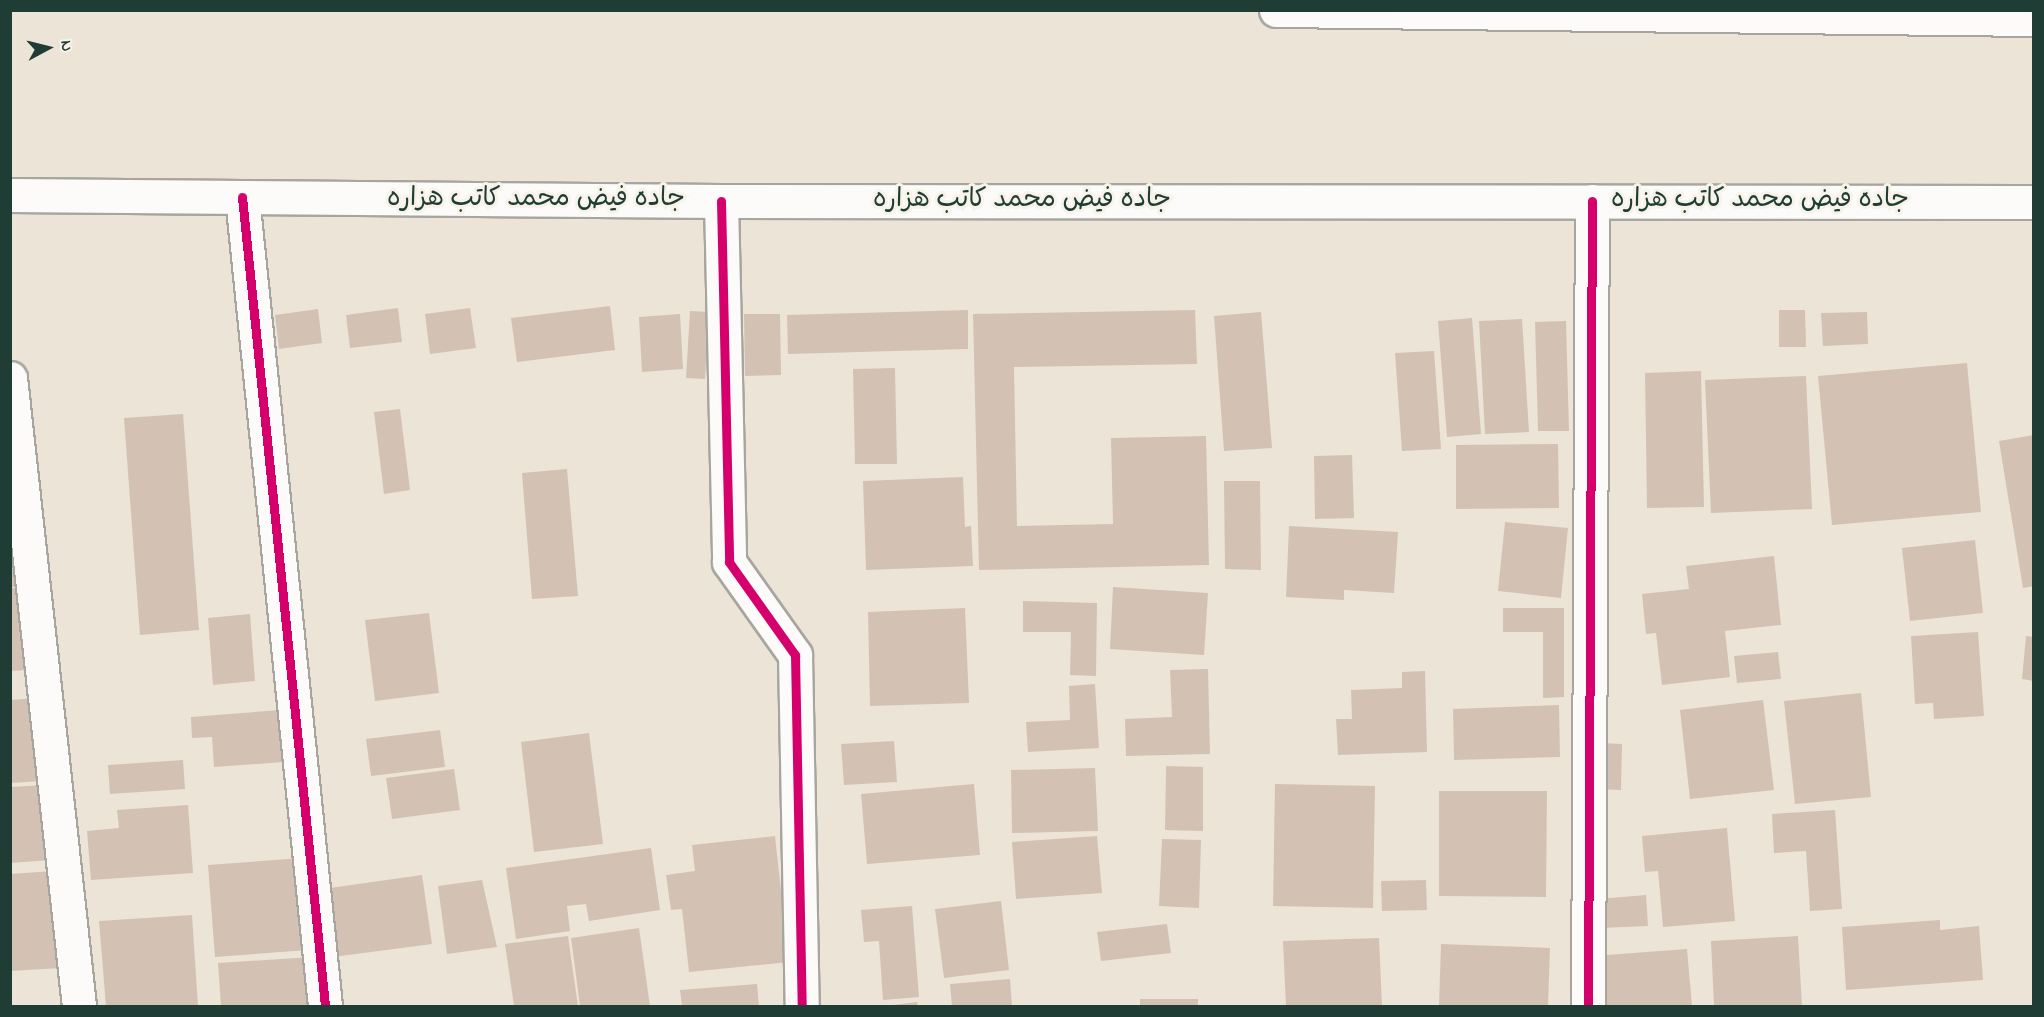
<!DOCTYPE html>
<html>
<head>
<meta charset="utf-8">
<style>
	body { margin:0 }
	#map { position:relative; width:2044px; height:1017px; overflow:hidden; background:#ece4d7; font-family:"Indie Flower","Playpen Sans Arabic",sans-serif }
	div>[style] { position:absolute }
	.building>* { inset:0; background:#d3c2b4 }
	.roads { filter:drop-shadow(2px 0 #a7a69e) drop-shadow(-2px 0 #a7a69e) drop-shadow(0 2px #a7a69e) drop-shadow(0 -2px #a7a69e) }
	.minor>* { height:33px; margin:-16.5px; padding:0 16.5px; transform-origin:16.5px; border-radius:16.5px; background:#fcfbf9 }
	.primary>* { height:33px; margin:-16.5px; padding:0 16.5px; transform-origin:16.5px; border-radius:16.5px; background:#fcfbf9 }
	.cycleway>* { height:9px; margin:-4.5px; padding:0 4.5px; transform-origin:4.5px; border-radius:4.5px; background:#d6006c }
	span { translate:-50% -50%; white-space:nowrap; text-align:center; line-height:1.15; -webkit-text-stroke:6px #f7f3e8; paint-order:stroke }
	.street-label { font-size:26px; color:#1f3d34 }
	.frame { position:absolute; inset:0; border:12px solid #1f3d34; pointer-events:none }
	.north { position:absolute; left:18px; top:18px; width:60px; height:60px; -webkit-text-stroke:4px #f7f3e8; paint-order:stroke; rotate:83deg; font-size:16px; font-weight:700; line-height:24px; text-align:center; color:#1f3d34 }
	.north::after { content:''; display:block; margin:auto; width:21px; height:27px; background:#1f3d34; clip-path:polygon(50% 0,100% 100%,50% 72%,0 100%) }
</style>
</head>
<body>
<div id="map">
	<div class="building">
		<div style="clip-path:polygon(610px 306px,615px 350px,517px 362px,511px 318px)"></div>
		<div style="clip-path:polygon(398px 308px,402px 342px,350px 348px,346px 315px)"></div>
		<div style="clip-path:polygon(470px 308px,476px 348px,430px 354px,425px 314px)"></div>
		<div style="clip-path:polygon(318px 309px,322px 343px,279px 349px,275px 315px)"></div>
		<div style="clip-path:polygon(968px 310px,968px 349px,788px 354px,787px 315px)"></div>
		<div style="clip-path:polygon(1195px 310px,1197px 364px,1014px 367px,1017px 526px,1113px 524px,1111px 438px,1206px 436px,1209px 565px,979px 570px,973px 314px)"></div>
		<div style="clip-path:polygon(1779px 310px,1805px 310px,1806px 347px,1779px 347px)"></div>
		<div style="clip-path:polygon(690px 311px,709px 312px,705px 379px,686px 378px)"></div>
		<div style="clip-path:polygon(1261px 312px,1272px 448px,1224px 451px,1214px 316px)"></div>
		<div style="clip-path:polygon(1867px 312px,1868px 344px,1823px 346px,1821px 313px)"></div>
		<div style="clip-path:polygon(680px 314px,683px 369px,642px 372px,639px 317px)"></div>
		<div style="clip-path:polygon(744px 314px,780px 314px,781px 375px,745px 376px)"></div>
		<div style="clip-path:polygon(1472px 318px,1481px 434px,1447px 437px,1438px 321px)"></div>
		<div style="clip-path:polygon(1522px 319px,1529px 432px,1485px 434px,1479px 321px)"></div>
		<div style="clip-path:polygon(1566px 321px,1569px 431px,1538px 431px,1535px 322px)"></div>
		<div style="clip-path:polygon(1434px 351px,1441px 449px,1402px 451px,1395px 353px)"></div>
		<div style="clip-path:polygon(1967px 363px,1981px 512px,1832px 525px,1818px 376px)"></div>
		<div style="clip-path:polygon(895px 368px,897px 464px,855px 464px,853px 369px)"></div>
		<div style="clip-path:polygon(1701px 371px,1704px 507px,1647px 508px,1645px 373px)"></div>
		<div style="clip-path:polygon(1806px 376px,1812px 509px,1711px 513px,1705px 380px)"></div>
		<div style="clip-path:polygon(400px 409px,410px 490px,384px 494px,374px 412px)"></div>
		<div style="clip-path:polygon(183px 414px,199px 630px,140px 635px,124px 418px)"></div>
		<div style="clip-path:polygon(2034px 435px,2034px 586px,2023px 588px,1999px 441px)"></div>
		<div style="clip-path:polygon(1558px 444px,1559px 508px,1456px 509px,1456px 445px)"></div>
		<div style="clip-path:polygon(1352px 455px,1354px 518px,1315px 519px,1314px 456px)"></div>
		<div style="clip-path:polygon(567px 469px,578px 596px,532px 599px,522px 473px)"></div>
		<div style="clip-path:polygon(963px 477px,965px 527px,971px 526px,973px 566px,866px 570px,863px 481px)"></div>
		<div style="clip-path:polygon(1224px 481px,1260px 481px,1261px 570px,1225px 569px)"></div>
		<div style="clip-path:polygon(10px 513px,18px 587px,10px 587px)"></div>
		<div style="clip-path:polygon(1505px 522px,1568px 528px,1561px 598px,1498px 591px)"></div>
		<div style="clip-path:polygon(1289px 526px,1398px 532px,1394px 593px,1344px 590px,1344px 600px,1286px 597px)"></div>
		<div style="clip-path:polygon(1975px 540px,1983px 613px,1910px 621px,1902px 548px)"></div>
		<div style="clip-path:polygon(1774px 556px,1781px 625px,1725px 631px,1730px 677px,1662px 685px,1656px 633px,1646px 634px,1642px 594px,1689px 589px,1686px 566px)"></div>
		<div style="clip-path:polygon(1113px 587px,1208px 593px,1204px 655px,1110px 649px)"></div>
		<div style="clip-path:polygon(10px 588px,19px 588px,26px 670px,10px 671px)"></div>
		<div style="clip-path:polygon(1023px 601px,1097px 603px,1096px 676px,1070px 675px,1071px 632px,1023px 632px)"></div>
		<div style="clip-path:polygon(965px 608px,969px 703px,870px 706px,868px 612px)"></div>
		<div style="clip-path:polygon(1503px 608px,1564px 608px,1564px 697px,1543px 698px,1543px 632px,1503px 632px)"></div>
		<div style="clip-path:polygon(429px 613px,439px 693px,375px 701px,365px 620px)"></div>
		<div style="clip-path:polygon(250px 614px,255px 681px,213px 685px,208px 618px)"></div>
		<div style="clip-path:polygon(1978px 632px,1984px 716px,1934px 719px,1933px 703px,1915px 704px,1911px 636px)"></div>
		<div style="clip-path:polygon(2026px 636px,2034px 637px,2034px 681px,2022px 679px)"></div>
		<div style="clip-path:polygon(1778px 652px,1781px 679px,1737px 683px,1734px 656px)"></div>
		<div style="clip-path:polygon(1208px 669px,1210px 754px,1126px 756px,1125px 719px,1172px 717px,1170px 670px)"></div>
		<div style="clip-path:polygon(1425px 671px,1427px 752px,1338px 755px,1336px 719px,1352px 719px,1351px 690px,1402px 688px,1402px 672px)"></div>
		<div style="clip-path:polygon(1095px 684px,1099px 748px,1028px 752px,1026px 722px,1070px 720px,1069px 686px)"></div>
		<div style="clip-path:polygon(1861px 693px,1871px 797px,1795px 804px,1784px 701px)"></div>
		<div style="clip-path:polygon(36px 698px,42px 781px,10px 783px,10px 700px)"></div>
		<div style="clip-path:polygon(1763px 700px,1774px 790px,1690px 799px,1680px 710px)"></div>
		<div style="clip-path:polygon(1559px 705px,1560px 757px,1454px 760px,1453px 709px)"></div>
		<div style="clip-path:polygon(280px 710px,284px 762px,214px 767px,212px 737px,192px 738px,191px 717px)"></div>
		<div style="clip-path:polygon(440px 730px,445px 767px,371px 776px,366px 739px)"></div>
		<div style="clip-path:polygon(589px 733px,603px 844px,534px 852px,521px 742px)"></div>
		<div style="clip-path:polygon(894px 741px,897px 782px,844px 785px,841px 744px)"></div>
		<div style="clip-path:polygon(1597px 743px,1622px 744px,1621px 790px,1596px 789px)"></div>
		<div style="clip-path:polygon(183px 760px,185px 789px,110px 794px,108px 765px)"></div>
		<div style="clip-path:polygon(1166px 766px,1203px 767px,1203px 831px,1165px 830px)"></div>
		<div style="clip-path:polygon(1095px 768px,1098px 831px,1012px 833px,1011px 770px)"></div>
		<div style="clip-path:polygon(454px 769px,460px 810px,392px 819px,386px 778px)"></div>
		<div style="clip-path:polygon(974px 784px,980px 855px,867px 864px,861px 794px)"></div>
		<div style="clip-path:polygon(1275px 784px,1375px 786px,1373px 908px,1273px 906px)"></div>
		<div style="clip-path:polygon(45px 785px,51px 860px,10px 863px,10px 787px)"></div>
		<div style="clip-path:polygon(1439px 791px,1547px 791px,1546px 897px,1439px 896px)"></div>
		<div style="clip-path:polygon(188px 805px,193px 873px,91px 880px,87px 831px,119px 828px,117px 810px)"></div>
		<div style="clip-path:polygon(1835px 810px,1842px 909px,1810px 911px,1806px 851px,1774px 853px,1772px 814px)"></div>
		<div style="clip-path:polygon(1727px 828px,1735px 921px,1663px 927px,1658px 871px,1645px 872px,1642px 836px)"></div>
		<div style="clip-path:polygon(775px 836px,789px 962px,689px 972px,682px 909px,671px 910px,666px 875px,695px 871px,692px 845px)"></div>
		<div style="clip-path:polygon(1097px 836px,1102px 893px,1016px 899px,1012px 842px)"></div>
		<div style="clip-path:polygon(1162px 839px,1201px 840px,1199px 908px,1159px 906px)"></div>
		<div style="clip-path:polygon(651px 848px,660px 910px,589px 921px,586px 904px,567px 906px,570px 931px,516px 939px,506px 868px)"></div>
		<div style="clip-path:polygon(301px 858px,308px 950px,215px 957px,208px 865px)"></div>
		<div style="clip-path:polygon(54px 871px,61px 968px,10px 971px,10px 874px)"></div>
		<div style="clip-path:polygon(422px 875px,432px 944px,333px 957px,323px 889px)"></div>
		<div style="clip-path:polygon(482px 880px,497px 947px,447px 954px,438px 886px)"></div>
		<div style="clip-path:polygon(1426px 880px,1427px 910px,1382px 911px,1381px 881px)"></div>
		<div style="clip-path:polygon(1646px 895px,1648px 926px,1600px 928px,1598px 899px)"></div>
		<div style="clip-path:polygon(1001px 901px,1009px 970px,944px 978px,935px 909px)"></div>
		<div style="clip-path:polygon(912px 906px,919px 997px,883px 1000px,879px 941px,864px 942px,861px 910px)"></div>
		<div style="clip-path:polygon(192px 915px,198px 1006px,106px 1006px,99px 921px)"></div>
		<div style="clip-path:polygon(1940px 920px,1940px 930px,1979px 926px,1983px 980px,1846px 990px,1842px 927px)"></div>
		<div style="clip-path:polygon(1167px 924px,1171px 953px,1101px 961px,1097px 932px)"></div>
		<div style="clip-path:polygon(639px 928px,650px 1006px,580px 1006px,571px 938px)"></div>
		<div style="clip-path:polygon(568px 936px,578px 1006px,514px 1006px,505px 944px)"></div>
		<div style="clip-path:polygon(1798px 936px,1802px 1006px,1714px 1006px,1711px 941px)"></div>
		<div style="clip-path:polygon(1379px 938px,1382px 1006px,1286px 1006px,1283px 941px)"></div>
		<div style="clip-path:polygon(1441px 944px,1550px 948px,1548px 1006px,1439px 1006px)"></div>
		<div style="clip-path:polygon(1687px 949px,1692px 1006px,1597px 1006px,1593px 956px)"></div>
		<div style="clip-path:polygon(312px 957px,315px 1006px,221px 1006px,218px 963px)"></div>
		<div style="clip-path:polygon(1010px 979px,1012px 1006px,952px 1006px,950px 984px)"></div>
		<div style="clip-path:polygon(757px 984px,759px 1006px,682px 1006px,680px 990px)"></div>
		<div style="clip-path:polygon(1140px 999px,1198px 999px,1198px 1006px,1140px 1006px)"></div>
		<div style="clip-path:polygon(917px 1002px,918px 1006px,893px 1006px,893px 1005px)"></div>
	</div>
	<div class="roads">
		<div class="minor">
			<div style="left:242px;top:197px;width:813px;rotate:84.14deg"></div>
			<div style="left:721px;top:201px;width:361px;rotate:88.7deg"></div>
			<div style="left:729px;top:562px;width:114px;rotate:54.6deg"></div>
			<div style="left:795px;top:655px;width:351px;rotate:88.9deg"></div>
			<div style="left:10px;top:378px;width:632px;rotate:83.73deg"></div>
			<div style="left:1588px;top:1006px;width:805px;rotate:-89.72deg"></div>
		</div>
		<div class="primary">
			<div style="left:1276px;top:10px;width:758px;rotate:0.68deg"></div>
			<div style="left:10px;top:195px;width:711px;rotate:0.48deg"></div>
			<div style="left:721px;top:201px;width:1313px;rotate:0.04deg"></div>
		</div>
	</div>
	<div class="cycleway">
		<div style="left:242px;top:197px;width:813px;rotate:84.14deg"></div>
		<div style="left:721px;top:201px;width:361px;rotate:88.7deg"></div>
		<div style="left:729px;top:562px;width:114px;rotate:54.6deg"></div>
		<div style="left:795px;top:655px;width:351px;rotate:88.9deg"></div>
		<div style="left:1588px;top:1006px;width:805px;rotate:-89.72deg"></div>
	</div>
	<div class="street-label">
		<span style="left:536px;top:200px">جاده فیض محمد کاتب هزاره</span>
		<span style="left:1022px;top:201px">جاده فیض محمد کاتب هزاره</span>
		<span style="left:1760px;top:201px">جاده فیض محمد کاتب هزاره</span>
	</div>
	<div class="frame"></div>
	<div class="north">N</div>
</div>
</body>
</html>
